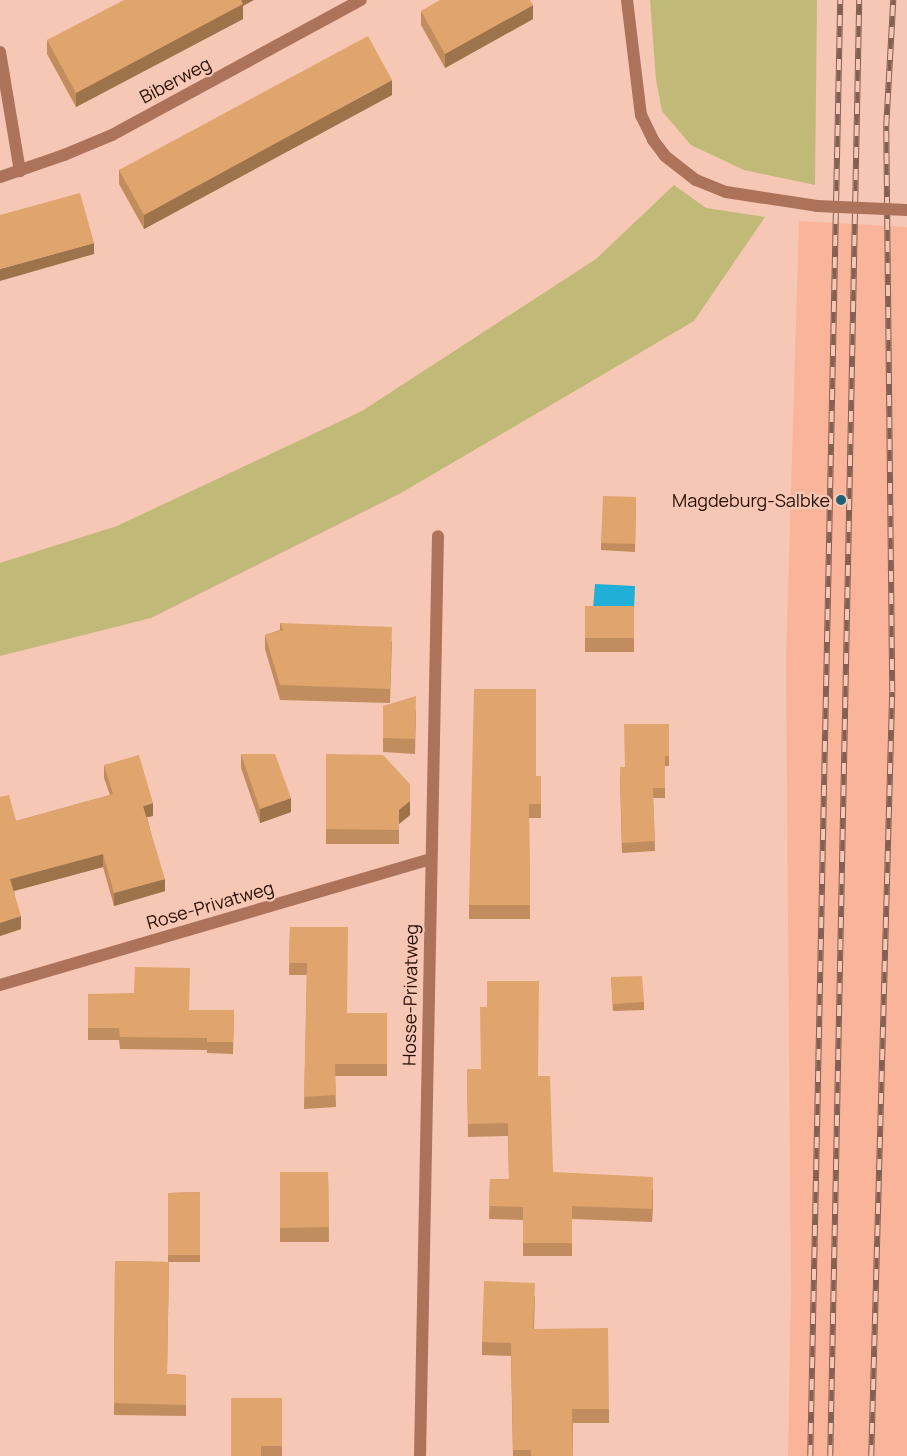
<!DOCTYPE html>
<html>
<head>
<meta charset="utf-8">
<style>
	body { margin:0 }
	#map { position:relative; width:907px; height:1456px; overflow:hidden; background:#f6c7b4; font-family:Manrope,sans-serif }
	div>[style] { position:absolute }
	.built>* { inset:0; background:#f9b499 }
	.green>* { inset:0; background:#c1b977 }
	.water>* { inset:0; background:#20afd6 }
	.minor>* { height:12px; margin:-6px; padding:0 6px; transform-origin:6px; border-radius:6px; background:#ad725a }
	.rail>* { height:5.5px; margin-top:-2.75px; transform-origin:0; background:repeating-linear-gradient(90deg,#f6c7b4 0 11px,#846052 0 22px); box-sizing:border-box; border-block:1px solid #846052 }
	.minor-bridge>* { height:12px; margin:-6px; padding:0 6px; transform-origin:6px; border-radius:6px; background:#ad725a }
	.wall>* { inset:0; background:#c18d5e }
	.shaded-wall>* { inset:0; background:#9d734c }
	.building>* { inset:0; background:#e0a46d }
	.dots>* { width:14px; height:14px; translate:-50% -50%; box-sizing:border-box; border:2px solid #f6c7b4; border-radius:50% }
	span { translate:-50% -50%; white-space:nowrap; text-align:center; line-height:1.15; -webkit-text-stroke:4.5px #f6c7b4; paint-order:stroke }
	.street-label { font-size:18px; color:#290e04 }
	.poi-label { font-size:18px; color:#290e04 }
	.right { translate:-100% -50%; text-align:right }
</style>
</head>
<body>
<div id="map">
	<div class="built">
		<div style="clip-path:polygon(799px 221px,907px 227px,907px 1456px,788px 1456px,791px 1295px,786px 661px)"></div>
	</div>
	<div class="green">
		<div style="clip-path:polygon(650px 0,817px 0,815px 185px,744px 170px,691px 145px,662px 111px,656px 80px)"></div>
		<div style="clip-path:polygon(674px 185px,706px 208px,765px 217px,694px 321px,401px 493px,151px 618px,0 656px,0 563px,117px 526px,362px 411px,596px 259px)"></div>
	</div>
	<div class="water">
		<div style="clip-path:polygon(595px 584px,635px 586px,634px 611px,593px 609px)"></div>
	</div>
	<div class="minor">
		<div style="left:627px;top:0;width:116px;rotate:83.1deg"></div>
		<div style="left:641px;top:115px;width:28px;rotate:64deg"></div>
		<div style="left:653px;top:140px;width:20px;rotate:53deg"></div>
		<div style="left:665px;top:156px;width:39px;rotate:38deg"></div>
		<div style="left:696px;top:180px;width:32px;rotate:22deg"></div>
		<div style="left:726px;top:192px;width:92px;rotate:8.7deg"></div>
		<div style="left:0;top:52px;width:121px;rotate:80.5deg"></div>
		<div style="left:0;top:177px;width:68px;rotate:-19deg"></div>
		<div style="left:64px;top:155px;width:52px;rotate:-22.6deg"></div>
		<div style="left:112px;top:135px;width:283px;rotate:-28.5deg"></div>
		<div style="left:0;top:985px;width:448px;rotate:-16.3deg"></div>
		<div style="left:420px;top:1456px;width:920px;rotate:-88.88deg"></div>
	</div>
	<div class="rail">
		<div style="left:810px;top:1456px;width:1456px;rotate:-88.82deg"></div>
		<div style="left:830px;top:1456px;width:1456px;rotate:-88.86deg"></div>
		<div style="left:871px;top:1456px;width:764px;rotate:-88.43deg"></div>
		<div style="left:892px;top:692px;width:566px;rotate:-90.61deg"></div>
		<div style="left:886px;top:126px;width:126px;rotate:-86.8deg"></div>
	</div>
	<div class="minor-bridge">
		<div style="left:817px;top:206px;width:90px;rotate:2.5deg"></div>
	</div>
	<div class="wall">
		<div style="clip-path:polygon(243px 6px,243px 19px,76px 107px,47px 54px,47px 40px)"></div>
		<div style="clip-path:polygon(421px 11px,533px 19px,445px 68px,421px 25px)"></div>
		<div style="clip-path:polygon(392px 95px,144px 229px,119px 184px,119px 170px)"></div>
		<div style="clip-path:polygon(636px 497px,635px 552px,601px 550px,601px 543px)"></div>
		<div style="clip-path:polygon(585px 606px,634px 606px,634px 652px,585px 652px)"></div>
		<div style="clip-path:polygon(280px 623px,392px 641px,390px 703px,280px 700px,265px 649px,265px 635px,280px 630px)"></div>
		<div style="clip-path:polygon(416px 710px,415px 754px,383px 752px,383px 738px)"></div>
		<div style="clip-path:polygon(669px 724px,669px 766px,665px 766px,665px 798px,653px 798px,655px 851px,622px 853px,620px 777px,625px 767px)"></div>
		<div style="clip-path:polygon(241px 754px,291px 812px,260px 823px,241px 768px)"></div>
		<div style="clip-path:polygon(326px 754px,410px 815px,399px 824px,399px 844px,326px 844px)"></div>
		<div style="clip-path:polygon(104px 765px,153px 816px,147px 817px,165px 891px,114px 906px,103px 867px,14px 891px,21px 929px,0 936px,0 797px,16px 821px,110px 795px,104px 778px)"></div>
		<div style="clip-path:polygon(536px 776px,541px 776px,541px 818px,529px 818px,530px 919px,469px 919px,469px 905px)"></div>
		<div style="clip-path:polygon(290px 927px,347px 1013px,387px 1013px,387px 1076px,335px 1076px,336px 1107px,304px 1109px,307px 975px,289px 975px)"></div>
		<div style="clip-path:polygon(611px 977px,644px 1002px,644px 1010px,613px 1011px)"></div>
		<div style="clip-path:polygon(88px 994px,189px 1010px,234px 1010px,233px 1054px,207px 1053px,207px 1050px,120px 1049px,119px 1040px,88px 1040px)"></div>
		<div style="clip-path:polygon(467px 1069px,538px 1076px,553px 1172px,653px 1190px,652px 1222px,572px 1219px,572px 1256px,523px 1256px,523px 1220px,489px 1219px,490px 1179px,509px 1179px,508px 1136px,468px 1137px)"></div>
		<div style="clip-path:polygon(280px 1172px,328px 1172px,329px 1242px,280px 1242px)"></div>
		<div style="clip-path:polygon(200px 1192px,200px 1262px,169px 1262px,167px 1374px,186px 1375px,186px 1416px,114px 1415px,115px 1261px,168px 1262px,168px 1193px)"></div>
		<div style="clip-path:polygon(535px 1296px,534px 1329px,609px 1409px,609px 1423px,573px 1423px,573px 1456px,513px 1456px,511px 1356px,482px 1355px,482px 1342px)"></div>
		<div style="clip-path:polygon(231px 1398px,282px 1446px,282px 1456px,231px 1456px)"></div>
	</div>
	<div class="shaded-wall">
		<div style="clip-path:polygon(238px 0,254px 0,243px 6px,243px 19px,76px 107px,76px 93px)"></div>
		<div style="clip-path:polygon(533px 5px,533px 19px,445px 68px,445px 54px)"></div>
		<div style="clip-path:polygon(392px 80px,392px 95px,144px 229px,144px 215px)"></div>
		<div style="clip-path:polygon(94px 243px,94px 254px,0 281px,0 269px)"></div>
		<div style="clip-path:polygon(410px 784px,410px 815px,399px 824px,399px 810px)"></div>
		<div style="clip-path:polygon(291px 798px,291px 812px,260px 823px,260px 809px)"></div>
		<div style="clip-path:polygon(153px 803px,153px 816px,143px 818px,143px 806px)"></div>
		<div style="clip-path:polygon(103px 854px,103px 867px,10px 892px,10px 879px)"></div>
		<div style="clip-path:polygon(165px 879px,165px 891px,114px 906px,114px 893px)"></div>
		<div style="clip-path:polygon(21px 916px,21px 929px,0 936px,0 923px)"></div>
		<div style="clip-path:polygon(653px 1177px,653px 1190px,652px 1222px,652px 1209px)"></div>
	</div>
	<div class="building">
		<div style="clip-path:polygon(124px 0,241px 0,243px 4px,76px 93px,47px 40px)"></div>
		<div style="clip-path:polygon(440px 0,530px 0,533px 5px,445px 54px,421px 11px)"></div>
		<div style="clip-path:polygon(368px 36px,392px 80px,144px 215px,119px 170px)"></div>
		<div style="clip-path:polygon(80px 193px,94px 243px,0 269px,0 215px)"></div>
		<div style="clip-path:polygon(603px 496px,636px 497px,635px 544px,601px 543px)"></div>
		<div style="clip-path:polygon(585px 606px,634px 606px,634px 638px,585px 638px)"></div>
		<div style="clip-path:polygon(280px 623px,392px 627px,390px 689px,280px 685px,265px 635px,283px 630px)"></div>
		<div style="clip-path:polygon(474px 689px,536px 689px,536px 776px,541px 776px,541px 804px,529px 804px,530px 905px,469px 905px)"></div>
		<div style="clip-path:polygon(416px 696px,415px 739px,383px 738px,383px 706px)"></div>
		<div style="clip-path:polygon(624px 724px,669px 724px,669px 756px,665px 756px,665px 788px,653px 788px,655px 841px,622px 843px,620px 767px,625px 767px)"></div>
		<div style="clip-path:polygon(241px 754px,275px 754px,291px 798px,260px 809px)"></div>
		<div style="clip-path:polygon(326px 754px,383px 755px,410px 784px,410px 801px,399px 810px,399px 830px,326px 829px)"></div>
		<div style="clip-path:polygon(139px 755px,153px 803px,143px 806px,165px 879px,114px 893px,103px 854px,10px 879px,21px 916px,0 923px,0 797px,9px 795px,16px 821px,113px 794px,104px 765px)"></div>
		<div style="clip-path:polygon(290px 927px,348px 927px,347px 1013px,387px 1013px,387px 1064px,335px 1064px,336px 1095px,304px 1097px,307px 963px,289px 963px)"></div>
		<div style="clip-path:polygon(135px 967px,190px 968px,189px 1010px,234px 1010px,233px 1042px,207px 1042px,207px 1038px,120px 1037px,119px 1028px,88px 1028px,88px 994px,134px 993px)"></div>
		<div style="clip-path:polygon(642px 976px,644px 1002px,613px 1004px,611px 977px)"></div>
		<div style="clip-path:polygon(487px 981px,539px 981px,538px 1076px,550px 1076px,553px 1172px,653px 1177px,652px 1209px,572px 1206px,572px 1243px,523px 1243px,523px 1207px,489px 1206px,490px 1179px,509px 1179px,508px 1123px,468px 1124px,467px 1069px,481px 1069px,480px 1007px,487px 1007px)"></div>
		<div style="clip-path:polygon(280px 1172px,328px 1172px,329px 1227px,280px 1228px)"></div>
		<div style="clip-path:polygon(200px 1192px,200px 1255px,168px 1255px,168px 1193px)"></div>
		<div style="clip-path:polygon(115px 1261px,169px 1262px,167px 1374px,186px 1375px,186px 1405px,114px 1403px)"></div>
		<div style="clip-path:polygon(484px 1281px,535px 1283px,533px 1329px,608px 1328px,609px 1409px,572px 1409px,573px 1456px,531px 1456px,531px 1450px,513px 1450px,511px 1343px,482px 1342px)"></div>
		<div style="clip-path:polygon(231px 1398px,282px 1398px,282px 1446px,261px 1446px,261px 1456px,231px 1456px)"></div>
	</div>
	<div class="dots">
		<div style="left:841px;top:500px;background:#1e6074"></div>
	</div>
	<div class="street-label">
		<span style="left:175px;top:80px;rotate:-28deg">Biberweg</span>
		<span style="left:210px;top:905px;rotate:-16deg">Rose-Privatweg</span>
		<span style="left:410px;top:995px;rotate:-89deg">Hosse-Privatweg</span>
	</div>
	<div class="poi-label">
		<span class="right" style="left:830px;top:500px">Magdeburg-Salbke</span>
	</div>
</div>
</body>
</html>
